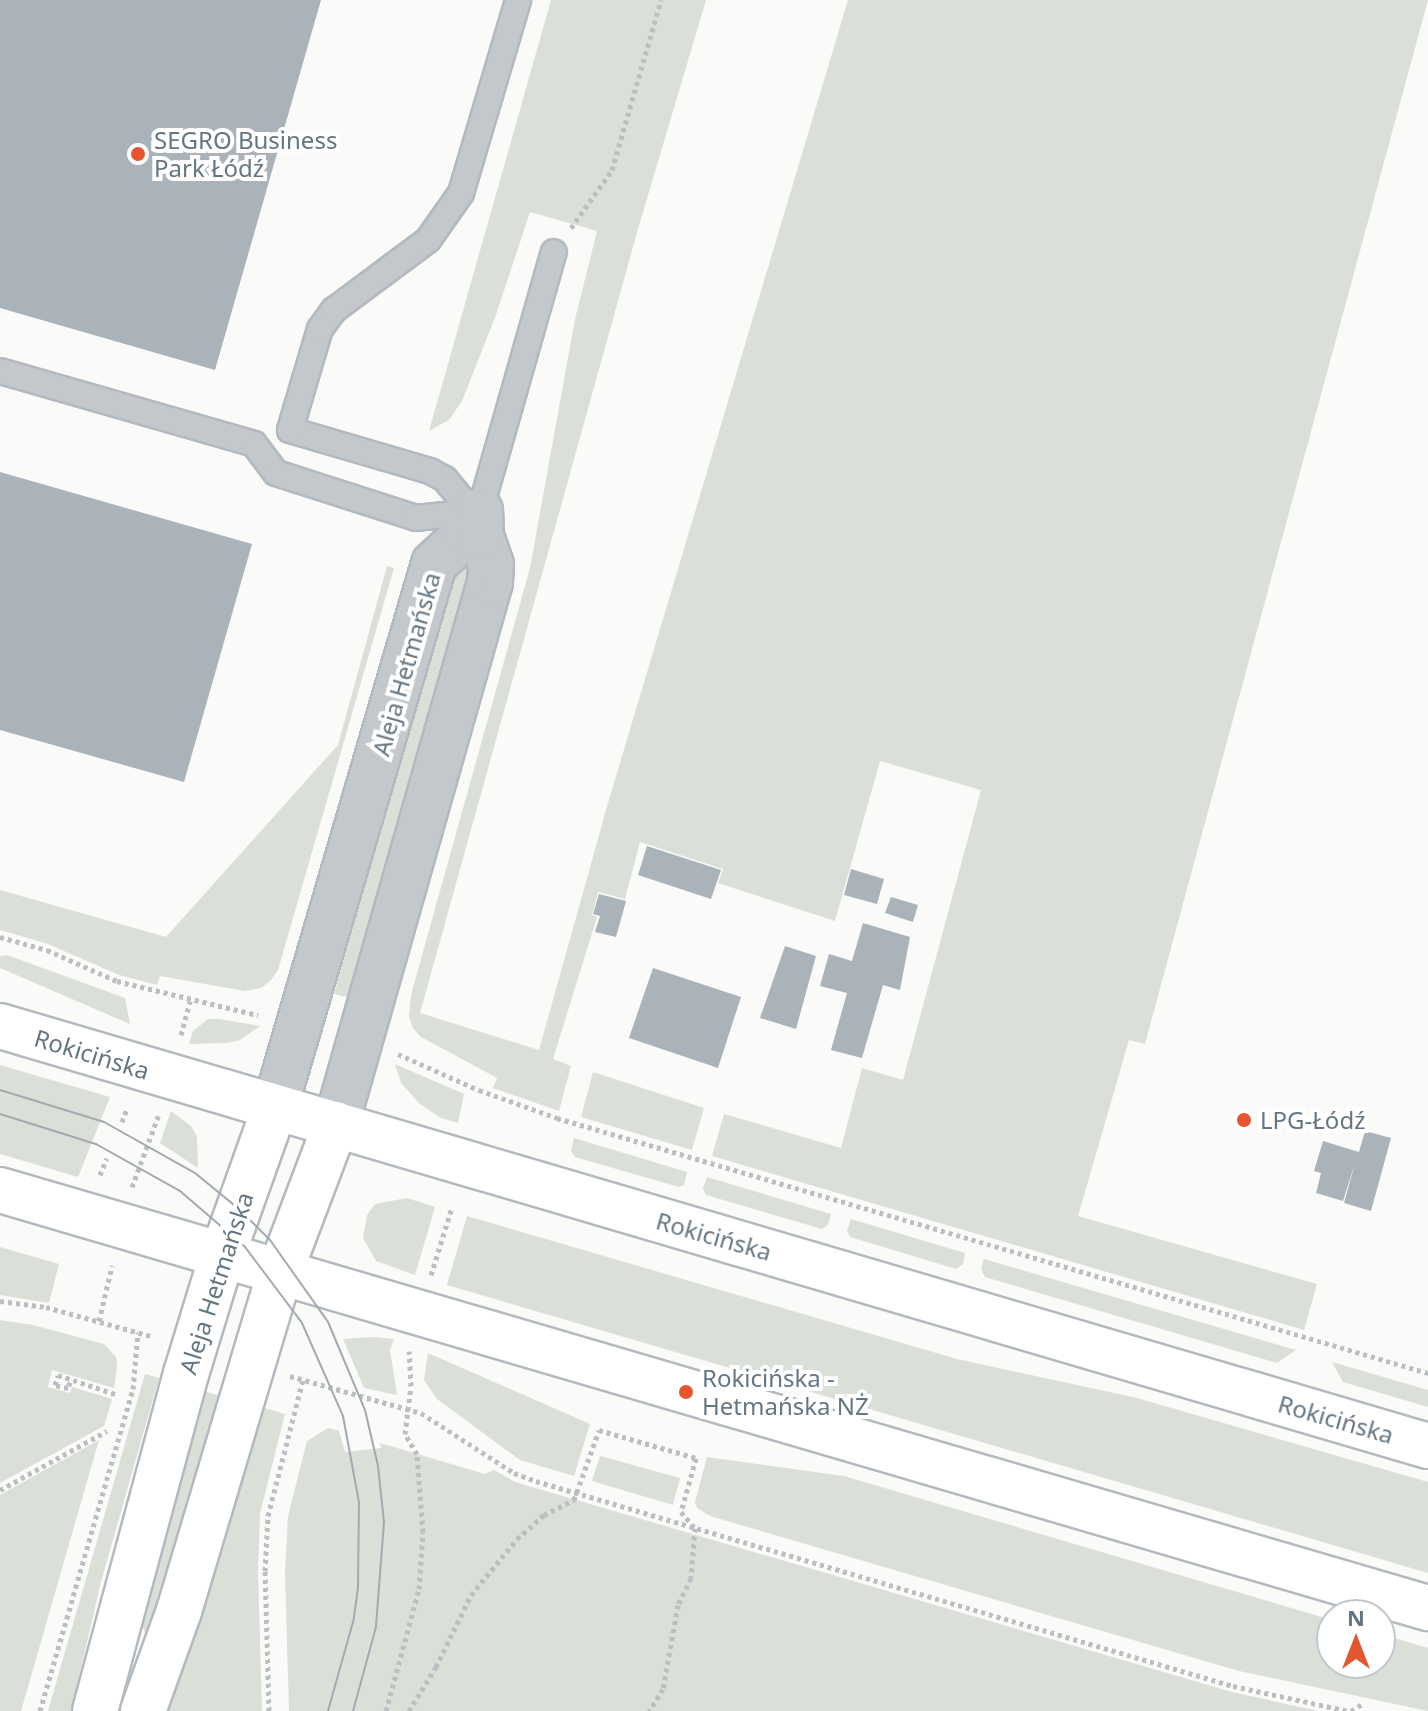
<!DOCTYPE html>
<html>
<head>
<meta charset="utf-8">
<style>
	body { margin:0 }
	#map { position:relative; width:1428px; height:1711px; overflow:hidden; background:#fafaf8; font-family:"Noto Sans",sans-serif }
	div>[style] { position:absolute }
	.green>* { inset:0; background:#dadfd7 }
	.building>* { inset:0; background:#aab3b9 }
	.path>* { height:5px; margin-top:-2.5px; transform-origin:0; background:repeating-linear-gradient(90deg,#bbbfc2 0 4px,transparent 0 8px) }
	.roads { filter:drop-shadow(2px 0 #b3babf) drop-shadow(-2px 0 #b3babf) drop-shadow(0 2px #b3babf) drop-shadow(0 -2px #b3babf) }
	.lane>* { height:24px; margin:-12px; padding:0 12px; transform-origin:12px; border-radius:12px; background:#c3c8cc }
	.street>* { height:44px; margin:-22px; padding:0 22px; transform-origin:22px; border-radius:22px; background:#c3c8cc }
	.secondary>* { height:44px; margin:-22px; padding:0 22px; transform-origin:22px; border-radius:22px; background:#fff }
	.tram>* { height:2px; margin:-1px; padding:0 1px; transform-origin:1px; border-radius:1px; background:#a2aab0 }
	.dots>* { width:22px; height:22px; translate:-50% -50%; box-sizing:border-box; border:4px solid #fff; border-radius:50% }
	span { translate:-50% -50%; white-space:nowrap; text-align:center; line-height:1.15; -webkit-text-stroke:8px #fff; paint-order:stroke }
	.poi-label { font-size:24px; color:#657683 }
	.left { translate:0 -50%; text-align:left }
	.street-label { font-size:24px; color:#657683 }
	.north { position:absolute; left:1316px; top:1599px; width:80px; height:80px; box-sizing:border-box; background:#fff; border:2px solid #c1c8cd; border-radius:50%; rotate:0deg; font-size:22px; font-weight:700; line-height:32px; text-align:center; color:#657683 }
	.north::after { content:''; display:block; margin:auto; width:28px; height:36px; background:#e4572e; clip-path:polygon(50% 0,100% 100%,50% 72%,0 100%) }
</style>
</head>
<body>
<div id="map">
	<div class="green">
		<div style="clip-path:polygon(551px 0,706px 0,638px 229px,420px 1013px,539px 1050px,608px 803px,848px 0,1428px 0,1145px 1044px,1129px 1040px,1078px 1216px,1317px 1284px,1304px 1330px,712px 1156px,724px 1114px,841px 1148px,862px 1068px,903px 1080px,981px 790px,880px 761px,835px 921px,718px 883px,723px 869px,640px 842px,625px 899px,598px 892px,592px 915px,597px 917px,553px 1059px,571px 1066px,559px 1111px,493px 1088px,497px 1078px,421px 1037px,413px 1028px,409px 1016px,411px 995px,530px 568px,575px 319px,597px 231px,530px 212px,496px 315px,462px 401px,449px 420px,429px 431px)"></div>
		<div style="clip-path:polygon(473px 547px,469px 575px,350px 998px,334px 994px,455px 570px)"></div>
		<div style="clip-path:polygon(387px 566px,394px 568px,278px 970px,271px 980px,261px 988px,245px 991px,160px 976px,157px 985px,119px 975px,48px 944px,0 930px,0 890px,166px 937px,338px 745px)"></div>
		<div style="clip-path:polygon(7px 955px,125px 998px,130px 1024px,0 968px,0 956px)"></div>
		<div style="clip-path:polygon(208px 1019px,219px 1019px,260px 1026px,240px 1040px,227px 1043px,189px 1044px,193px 1031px)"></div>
		<div style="clip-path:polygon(395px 1064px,464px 1094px,458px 1123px,441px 1118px,420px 1104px,401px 1083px)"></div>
		<div style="clip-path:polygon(0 1065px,110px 1097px,78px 1177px,0 1154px)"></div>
		<div style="clip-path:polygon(593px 1072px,704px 1108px,692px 1150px,581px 1117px)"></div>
		<div style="clip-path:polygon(171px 1111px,191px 1126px,197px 1137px,198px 1168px,160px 1143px)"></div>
		<div style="clip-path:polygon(574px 1138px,687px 1172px,684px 1185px,679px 1187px,575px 1157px,571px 1151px)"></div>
		<div style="clip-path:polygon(707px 1177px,831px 1214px,828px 1225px,822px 1229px,706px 1195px,703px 1189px)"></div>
		<div style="clip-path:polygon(407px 1198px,435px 1207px,415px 1275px,376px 1261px,363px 1238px,367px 1215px,375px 1204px)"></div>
		<div style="clip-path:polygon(467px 1216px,957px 1359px,1137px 1398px,1428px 1482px,1428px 1573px,447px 1285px)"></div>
		<div style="clip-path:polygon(851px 1219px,965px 1253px,963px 1264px,956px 1269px,850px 1237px,847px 1231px)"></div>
		<div style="clip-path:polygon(0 1247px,59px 1264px,49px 1303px,0 1295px)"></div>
		<div style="clip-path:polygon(984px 1259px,1296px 1350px,1277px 1363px,985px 1277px,981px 1269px)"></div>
		<div style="clip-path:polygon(0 1320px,33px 1325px,104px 1344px,116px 1357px,117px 1366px,114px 1388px,52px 1370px,48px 1387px,70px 1393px,72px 1387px,112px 1399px,104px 1426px,0 1483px)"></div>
		<div style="clip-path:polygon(373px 1337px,394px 1339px,390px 1350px,397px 1395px,364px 1388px,343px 1339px)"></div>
		<div style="clip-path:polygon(428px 1353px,590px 1424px,574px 1476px,520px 1460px,437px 1399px,424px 1380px)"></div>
		<div style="clip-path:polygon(1332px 1362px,1428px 1390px,1428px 1407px,1343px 1382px)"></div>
		<div style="clip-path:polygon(145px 1374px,159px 1378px,101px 1582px,71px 1711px,48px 1711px)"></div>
		<div style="clip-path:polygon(204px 1391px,220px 1396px,159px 1605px,145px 1633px,141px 1622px,143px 1601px)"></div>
		<div style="clip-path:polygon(261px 1407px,285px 1414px,260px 1514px,258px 1570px,262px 1711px,168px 1711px)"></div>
		<div style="clip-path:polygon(328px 1428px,339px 1431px,345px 1452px,381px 1448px,380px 1443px,485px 1474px,494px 1470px,515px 1482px,1232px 1692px,1318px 1711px,289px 1711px,285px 1573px,288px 1516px,307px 1441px)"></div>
		<div style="clip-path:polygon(99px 1440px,21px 1711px,0 1711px,0 1495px)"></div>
		<div style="clip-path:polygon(600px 1456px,680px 1478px,673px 1505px,592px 1481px)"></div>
		<div style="clip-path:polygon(707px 1457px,844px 1476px,1332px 1620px,1332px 1663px,1380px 1663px,1380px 1634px,1428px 1648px,1428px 1711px,1239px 1671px,710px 1516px,697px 1508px,695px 1502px)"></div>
	</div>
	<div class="building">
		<div style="clip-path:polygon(0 0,321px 0,215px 370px,0 308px)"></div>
		<div style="clip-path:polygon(0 472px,252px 544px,184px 782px,0 730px)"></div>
		<div style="clip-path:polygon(647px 846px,721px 870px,711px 899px,638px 875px)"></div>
		<div style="clip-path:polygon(851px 869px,884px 879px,877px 904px,844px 895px)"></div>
		<div style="clip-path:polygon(599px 894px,626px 901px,616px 937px,595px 932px,600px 916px,593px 914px)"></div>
		<div style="clip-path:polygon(891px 897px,918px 905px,913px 922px,885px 913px)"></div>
		<div style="clip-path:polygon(863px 923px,910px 937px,900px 990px,883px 985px,862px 1058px,831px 1050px,847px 993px,820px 986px,829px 954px,852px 961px)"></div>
		<div style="clip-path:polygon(785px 946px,816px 956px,796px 1029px,760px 1018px)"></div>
		<div style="clip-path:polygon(653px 968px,741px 997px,718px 1068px,629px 1038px)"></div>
		<div style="clip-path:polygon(1365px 1131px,1391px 1138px,1371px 1211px,1344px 1203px,1355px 1163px,1343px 1201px,1316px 1193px,1321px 1173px,1314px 1171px,1323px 1141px,1359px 1152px)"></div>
	</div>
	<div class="path">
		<div style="left:571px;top:228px;width:71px;rotate:-54.7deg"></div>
		<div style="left:612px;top:170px;width:177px;rotate:-73.9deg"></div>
		<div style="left:0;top:937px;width:49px;rotate:15.5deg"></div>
		<div style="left:47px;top:950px;width:77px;rotate:23.9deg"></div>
		<div style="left:117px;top:981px;width:145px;rotate:13.6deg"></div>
		<div style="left:181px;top:1035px;width:35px;rotate:-75deg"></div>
		<div style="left:398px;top:1054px;width:89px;rotate:24deg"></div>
		<div style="left:479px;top:1090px;width:83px;rotate:19.7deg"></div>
		<div style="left:557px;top:1118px;width:908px;rotate:16.32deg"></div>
		<div style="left:122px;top:1122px;width:15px;rotate:-70deg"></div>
		<div style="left:100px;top:1175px;width:18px;rotate:-68deg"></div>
		<div style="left:132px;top:1187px;width:78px;rotate:-69.7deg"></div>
		<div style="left:431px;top:1275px;width:71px;rotate:-72.8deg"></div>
		<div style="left:0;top:1301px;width:46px;rotate:7.4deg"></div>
		<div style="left:46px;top:1307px;width:112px;rotate:15.5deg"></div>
		<div style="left:99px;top:1321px;width:57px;rotate:-76.7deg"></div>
		<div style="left:290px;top:1376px;width:136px;rotate:15.8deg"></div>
		<div style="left:421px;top:1413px;width:111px;rotate:32.8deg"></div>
		<div style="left:514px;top:1473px;width:23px;rotate:20deg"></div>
		<div style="left:536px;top:1481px;width:727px;rotate:16.39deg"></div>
		<div style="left:1233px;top:1686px;width:119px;rotate:12.2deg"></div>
		<div style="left:70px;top:1382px;width:6px;rotate:108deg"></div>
		<div style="left:68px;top:1388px;width:13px;rotate:-167deg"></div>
		<div style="left:55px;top:1385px;width:10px;rotate:-73deg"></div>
		<div style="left:58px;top:1375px;width:63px;rotate:18.4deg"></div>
		<div style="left:0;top:1490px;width:122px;rotate:-28.9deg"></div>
		<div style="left:40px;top:1711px;width:335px;rotate:-73.9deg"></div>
		<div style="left:133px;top:1389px;width:57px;rotate:-85deg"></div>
		<div style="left:269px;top:1711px;width:140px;rotate:-91.6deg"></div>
		<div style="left:265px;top:1571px;width:55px;rotate:-86.9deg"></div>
		<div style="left:268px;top:1516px;width:140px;rotate:-75.6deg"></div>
		<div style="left:386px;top:1711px;width:126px;rotate:-74.9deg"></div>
		<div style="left:419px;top:1589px;width:57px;rotate:-86deg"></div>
		<div style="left:423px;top:1532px;width:78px;rotate:-94.4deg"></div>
		<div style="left:417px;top:1454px;width:23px;rotate:-121deg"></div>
		<div style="left:405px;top:1434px;width:48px;rotate:-82.9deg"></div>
		<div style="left:411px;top:1386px;width:35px;rotate:-93deg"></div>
		<div style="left:409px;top:1711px;width:52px;rotate:-58.5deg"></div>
		<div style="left:436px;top:1667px;width:80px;rotate:-64.1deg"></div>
		<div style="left:471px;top:1595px;width:72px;rotate:-50.6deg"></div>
		<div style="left:517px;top:1539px;width:36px;rotate:-42deg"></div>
		<div style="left:544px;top:1515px;width:34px;rotate:-27deg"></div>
		<div style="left:574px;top:1500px;width:74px;rotate:-70.3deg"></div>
		<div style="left:599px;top:1430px;width:101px;rotate:16.1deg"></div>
		<div style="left:696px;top:1458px;width:56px;rotate:105.5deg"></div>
		<div style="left:681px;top:1512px;width:21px;rotate:49deg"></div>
		<div style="left:695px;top:1528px;width:50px;rotate:94.6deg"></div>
		<div style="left:691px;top:1578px;width:30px;rotate:116deg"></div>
		<div style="left:678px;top:1605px;width:85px;rotate:100.1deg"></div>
		<div style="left:663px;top:1689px;width:26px;rotate:122deg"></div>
		<div style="left:1351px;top:1711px;width:15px;rotate:-32deg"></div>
	</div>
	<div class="roads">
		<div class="lane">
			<div style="left:0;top:371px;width:264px;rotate:16deg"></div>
			<div style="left:254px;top:444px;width:36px;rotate:53deg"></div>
			<div style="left:276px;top:473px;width:147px;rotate:17.8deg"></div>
			<div style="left:416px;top:518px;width:64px;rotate:-6.2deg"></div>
			<div style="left:480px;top:511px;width:18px;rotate:-151deg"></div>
			<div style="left:464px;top:502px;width:30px;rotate:-130deg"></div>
			<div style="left:445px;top:479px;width:17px;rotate:-152deg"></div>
			<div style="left:430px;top:471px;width:146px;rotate:-163.7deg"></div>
			<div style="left:290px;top:430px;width:105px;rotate:-73.5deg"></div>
			<div style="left:320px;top:329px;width:24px;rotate:-54deg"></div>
			<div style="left:334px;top:310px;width:117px;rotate:-36.7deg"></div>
			<div style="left:428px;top:240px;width:57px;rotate:-54.9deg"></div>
			<div style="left:461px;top:193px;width:201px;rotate:-73.5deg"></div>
			<div style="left:480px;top:511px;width:269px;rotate:-74.1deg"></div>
		</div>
		<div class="street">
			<div style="left:275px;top:1107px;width:566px;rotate:-73.68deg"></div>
			<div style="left:434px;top:564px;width:44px;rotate:-43.2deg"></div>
			<div style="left:466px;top:534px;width:27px;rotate:-59deg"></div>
			<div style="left:336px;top:1124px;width:563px;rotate:-74.14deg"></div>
			<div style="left:490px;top:582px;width:17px;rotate:-87deg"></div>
			<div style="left:491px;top:565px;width:31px;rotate:-109deg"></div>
			<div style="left:481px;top:536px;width:25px;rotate:-92deg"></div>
		</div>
		<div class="secondary">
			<div style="left:0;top:1026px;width:1488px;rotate:16.39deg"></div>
			<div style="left:0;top:1190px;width:1488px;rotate:16.32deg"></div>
			<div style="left:95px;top:1711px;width:349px;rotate:-74.9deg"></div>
			<div style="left:186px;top:1374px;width:123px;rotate:-73deg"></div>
			<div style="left:222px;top:1256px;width:158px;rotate:-70.4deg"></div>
			<div style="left:143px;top:1711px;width:106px;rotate:-70.2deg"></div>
			<div style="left:179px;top:1611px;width:354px;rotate:-73.4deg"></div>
			<div style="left:280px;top:1272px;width:158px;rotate:-69.3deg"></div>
		</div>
	</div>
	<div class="tram">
		<div style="left:0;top:1090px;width:109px;rotate:17.1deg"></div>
		<div style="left:104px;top:1122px;width:104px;rotate:29.3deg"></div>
		<div style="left:195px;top:1173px;width:57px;rotate:39.3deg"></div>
		<div style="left:239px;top:1209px;width:44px;rotate:45deg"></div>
		<div style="left:270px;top:1240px;width:100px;rotate:54.7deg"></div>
		<div style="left:328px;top:1322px;width:95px;rotate:67.2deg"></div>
		<div style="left:365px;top:1410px;width:57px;rotate:76.9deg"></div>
		<div style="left:378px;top:1466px;width:56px;rotate:83.9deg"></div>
		<div style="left:384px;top:1522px;width:105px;rotate:94.4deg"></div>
		<div style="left:376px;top:1627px;width:87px;rotate:105.3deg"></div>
		<div style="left:0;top:1114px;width:101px;rotate:17.4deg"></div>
		<div style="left:96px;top:1144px;width:96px;rotate:29.2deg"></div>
		<div style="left:180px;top:1191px;width:86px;rotate:40.7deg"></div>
		<div style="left:245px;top:1247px;width:95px;rotate:53.1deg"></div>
		<div style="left:302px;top:1323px;width:102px;rotate:66.2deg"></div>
		<div style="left:343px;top:1416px;width:87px;rotate:79.5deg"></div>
		<div style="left:359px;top:1502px;width:86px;rotate:90.7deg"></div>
		<div style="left:358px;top:1588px;width:34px;rotate:98deg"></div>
		<div style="left:353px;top:1622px;width:92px;rotate:105.7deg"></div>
	</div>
	<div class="dots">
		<div style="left:138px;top:154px;background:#e4572e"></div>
		<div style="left:1244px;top:1120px;background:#e4572e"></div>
		<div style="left:686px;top:1392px;background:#e4572e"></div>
	</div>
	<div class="poi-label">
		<span class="left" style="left:154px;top:154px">SEGRO Business<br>Park Łódź</span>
		<span class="left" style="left:1260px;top:1120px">LPG-Łódź</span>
		<span class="left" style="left:702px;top:1392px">Rokicińska -<br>Hetmańska NŻ</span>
	</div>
	<div class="street-label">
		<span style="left:406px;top:664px;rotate:-74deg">Aleja Hetmańska</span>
		<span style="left:92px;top:1054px;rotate:17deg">Rokicińska</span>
		<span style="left:714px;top:1236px;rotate:16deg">Rokicińska</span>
		<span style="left:216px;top:1283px;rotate:-72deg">Aleja Hetmańska</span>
		<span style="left:1336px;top:1419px;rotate:16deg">Rokicińska</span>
	</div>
	<div class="north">N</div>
</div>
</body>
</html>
